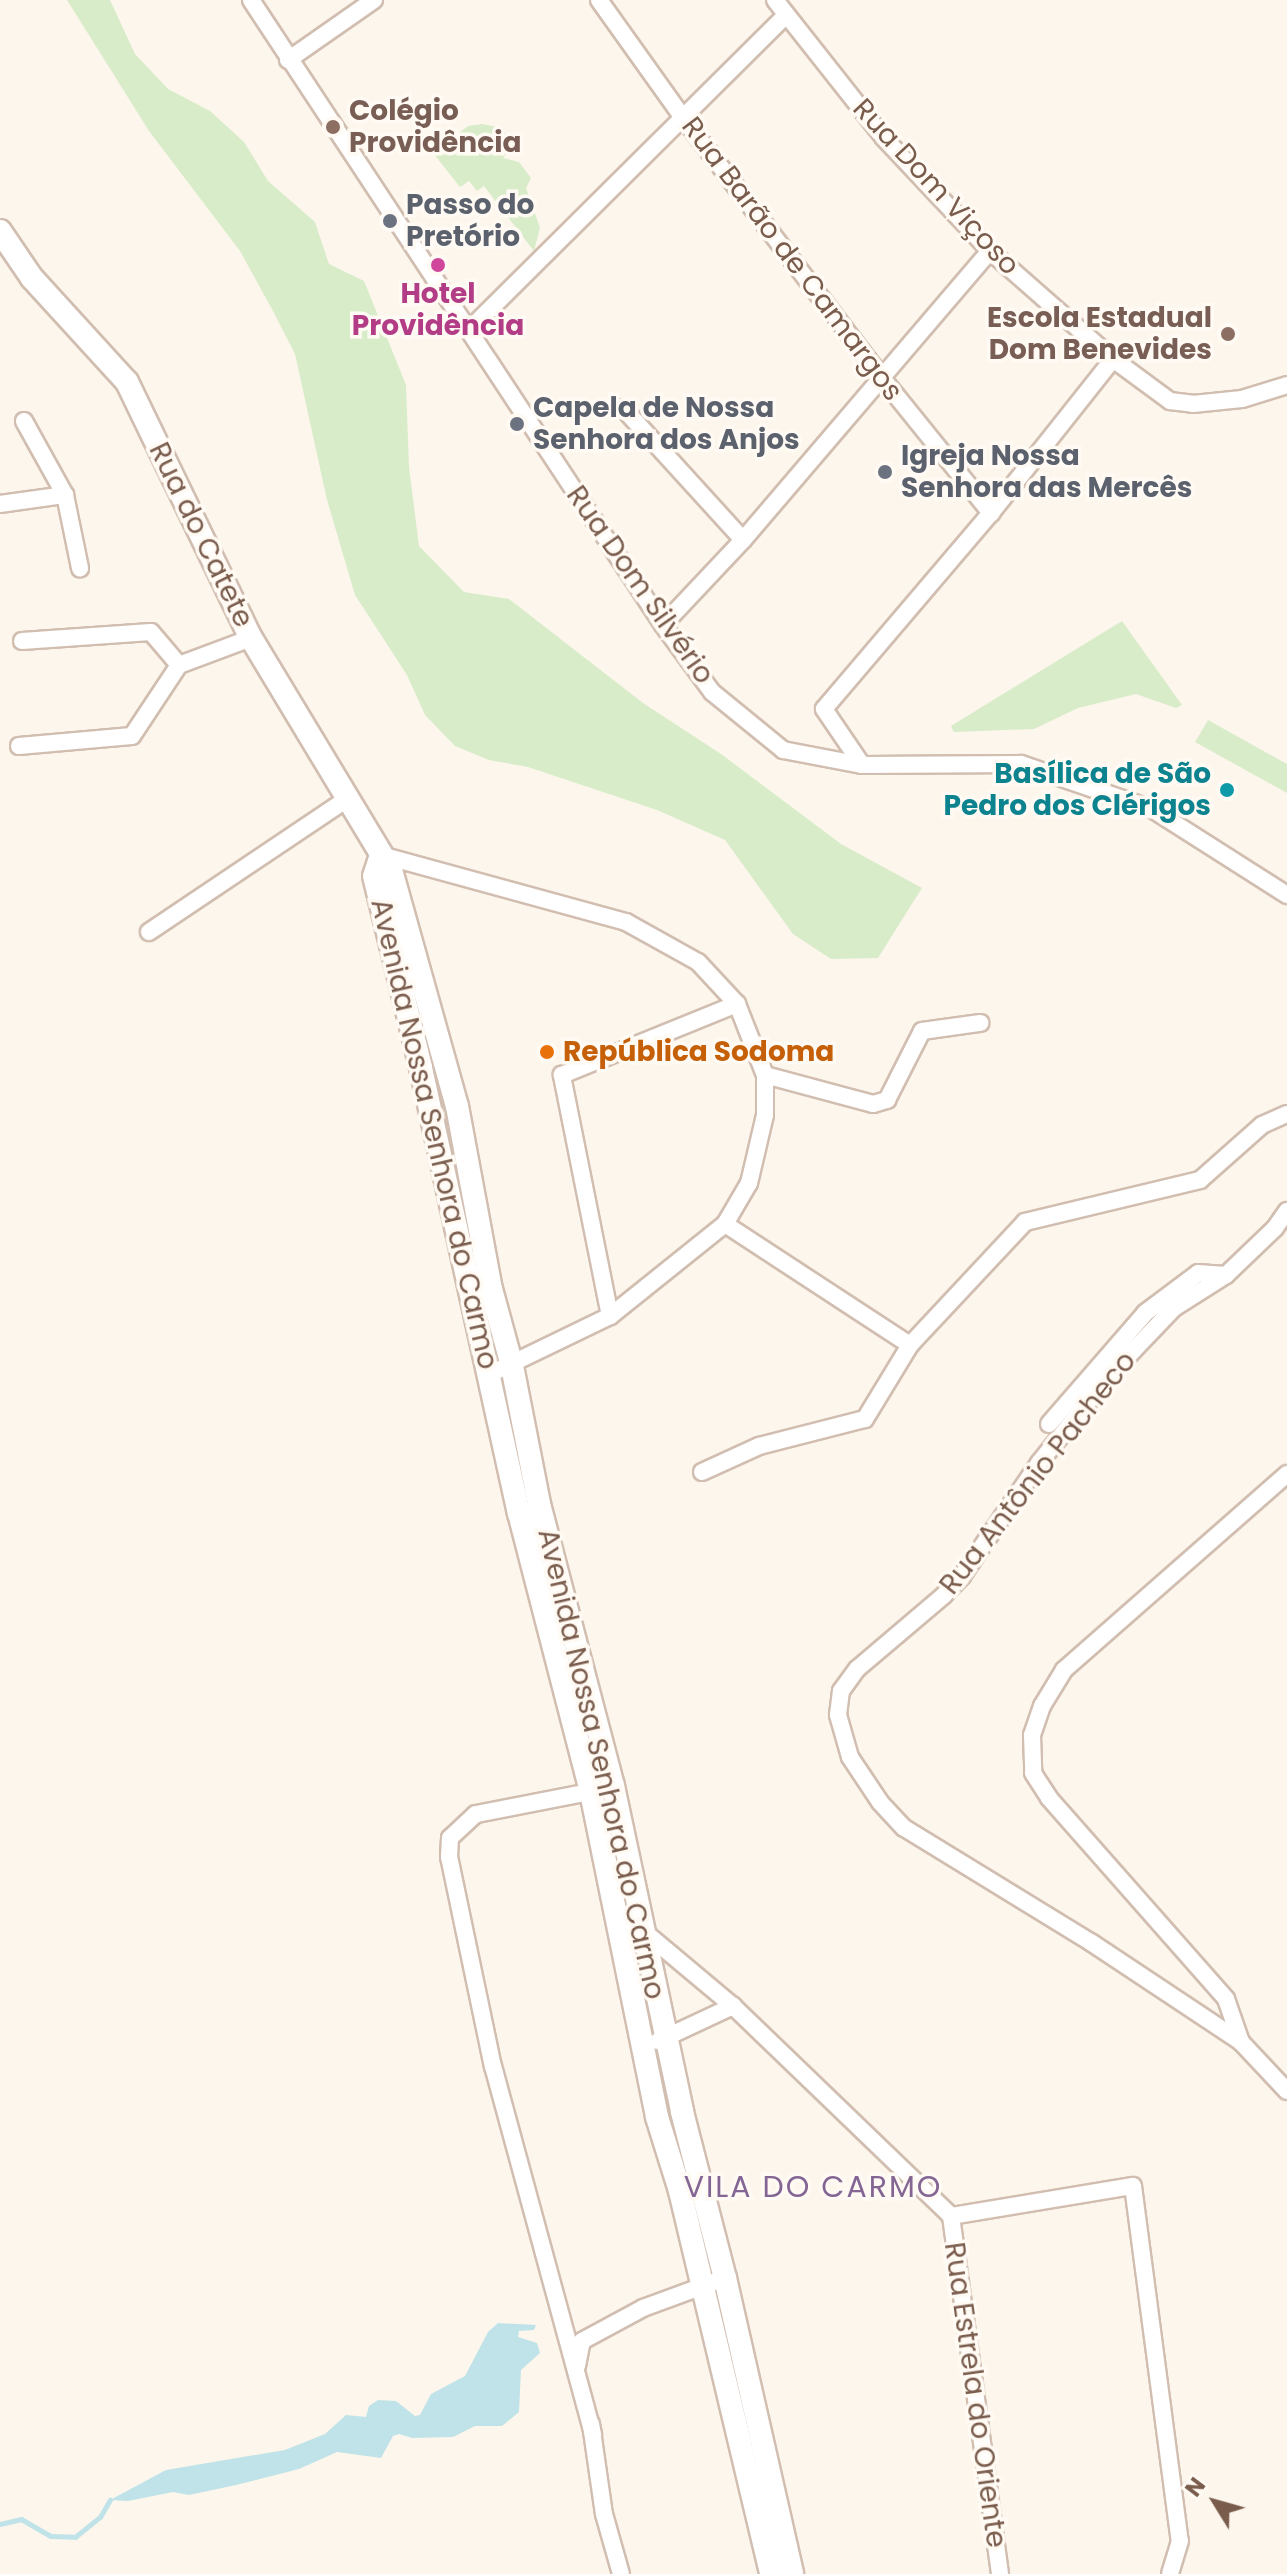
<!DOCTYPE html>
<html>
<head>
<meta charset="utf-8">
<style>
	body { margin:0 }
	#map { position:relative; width:1287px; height:2574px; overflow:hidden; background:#fdf6ec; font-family:Poppins,sans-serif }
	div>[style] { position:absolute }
	.green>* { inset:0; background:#d8ecc9 }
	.water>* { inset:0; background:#bfe3e8 }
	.stream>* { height:5px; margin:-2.5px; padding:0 2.5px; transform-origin:2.5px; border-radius:2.5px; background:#bfe3e8 }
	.roads { filter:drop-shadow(2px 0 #d1beb0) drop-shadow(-2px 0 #d1beb0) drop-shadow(0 2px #d1beb0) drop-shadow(0 -2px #d1beb0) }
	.street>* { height:16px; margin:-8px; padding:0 8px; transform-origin:8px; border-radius:8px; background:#fff }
	.secondary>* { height:22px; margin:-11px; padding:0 11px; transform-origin:11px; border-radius:11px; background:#fff }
	.dots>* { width:22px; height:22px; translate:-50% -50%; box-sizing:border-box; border:4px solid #fffaf3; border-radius:50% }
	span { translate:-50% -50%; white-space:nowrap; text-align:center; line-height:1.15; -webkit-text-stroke:7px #fffaf3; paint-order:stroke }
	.education-label { font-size:28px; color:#785e54; font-weight:700 }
	.left { translate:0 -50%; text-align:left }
	.right { translate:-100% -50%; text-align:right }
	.street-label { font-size:28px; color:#7a5c4d }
	.worship-label { font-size:28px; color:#5b616d; font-weight:700 }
	.hotel-label { font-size:28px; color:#b23c85; font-weight:700 }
	.culture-label { font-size:28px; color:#0d838f; font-weight:700 }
	.food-label { font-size:28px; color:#c56008; font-weight:700 }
	.neighbourhood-label { font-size:30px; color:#846695; letter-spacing:2px }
	.north { position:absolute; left:1175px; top:2462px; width:80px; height:80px; -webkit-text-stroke:6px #fffaf3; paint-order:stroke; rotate:307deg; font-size:22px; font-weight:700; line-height:32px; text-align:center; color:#7a5c4d }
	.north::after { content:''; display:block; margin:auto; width:28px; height:36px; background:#7a5c4d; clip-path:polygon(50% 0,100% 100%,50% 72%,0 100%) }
</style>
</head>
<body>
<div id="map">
	<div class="green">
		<div style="clip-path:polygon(67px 0,110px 0,135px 54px,168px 89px,210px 111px,244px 142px,268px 181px,315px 222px,329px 264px,364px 281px,406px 385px,409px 467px,419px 546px,464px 592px,509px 599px,643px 703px,721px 754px,841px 844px,922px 888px,878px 958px,831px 959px,793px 934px,725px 840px,657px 810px,528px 767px,489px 760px,455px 746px,425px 715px,407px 675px,355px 595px,327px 500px,295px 354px,273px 311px,240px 251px,149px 131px)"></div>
		<div style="clip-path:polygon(482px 124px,497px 127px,515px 141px,503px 158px,519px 162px,531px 178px,526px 188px,540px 228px,534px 251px,484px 186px,477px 191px,469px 181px,460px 187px,433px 153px,468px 126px)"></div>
		<div style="clip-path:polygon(1122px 621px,1182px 705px,1176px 708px,1136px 694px,1078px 708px,1034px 729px,954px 732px,951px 726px)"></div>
		<div style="clip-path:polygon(1208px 720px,1287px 764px,1287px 793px,1195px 742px)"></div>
	</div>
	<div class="water">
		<div style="clip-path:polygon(498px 2323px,536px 2325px,534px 2330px,519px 2331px,518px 2337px,537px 2343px,540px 2353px,521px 2370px,519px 2412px,502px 2426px,475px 2426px,453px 2437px,412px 2438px,399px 2434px,393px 2436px,381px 2458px,337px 2452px,299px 2469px,236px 2485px,189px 2495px,173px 2492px,128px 2501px,110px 2500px,166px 2470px,285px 2450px,325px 2434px,346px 2415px,366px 2417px,369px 2406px,378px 2400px,396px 2401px,415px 2416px,420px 2415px,431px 2394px,465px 2376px,488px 2332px)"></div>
	</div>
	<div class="stream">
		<div style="left:0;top:2524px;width:22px;rotate:-13deg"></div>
		<div style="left:21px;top:2519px;width:34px;rotate:30deg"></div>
		<div style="left:51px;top:2536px;width:24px;rotate:2deg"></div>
		<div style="left:75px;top:2537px;width:32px;rotate:-39deg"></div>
		<div style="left:100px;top:2517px;width:20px;rotate:-60deg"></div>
	</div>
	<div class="roads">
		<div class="street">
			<div style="left:251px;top:0;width:749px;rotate:56.61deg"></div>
			<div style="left:663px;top:625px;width:83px;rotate:53.8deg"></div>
			<div style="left:712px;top:692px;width:92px;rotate:39.2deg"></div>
			<div style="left:783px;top:750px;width:80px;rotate:10.8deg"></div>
			<div style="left:862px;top:765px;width:159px;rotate:-0.4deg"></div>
			<div style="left:1021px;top:764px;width:139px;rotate:19deg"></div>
			<div style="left:1152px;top:809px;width:160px;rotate:32.5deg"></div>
			<div style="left:599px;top:0;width:146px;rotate:54.5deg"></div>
			<div style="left:684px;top:119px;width:326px;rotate:52.6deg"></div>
			<div style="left:882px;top:378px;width:174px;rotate:51.1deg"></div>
			<div style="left:775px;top:0;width:176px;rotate:51.7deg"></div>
			<div style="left:884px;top:138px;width:155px;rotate:46.8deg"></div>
			<div style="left:990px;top:251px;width:164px;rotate:41.3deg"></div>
			<div style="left:1113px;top:359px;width:71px;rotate:36.4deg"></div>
			<div style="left:1170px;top:401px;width:23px;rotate:7deg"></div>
			<div style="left:1193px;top:404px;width:49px;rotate:-5.8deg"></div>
			<div style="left:1242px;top:399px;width:47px;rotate:-17.3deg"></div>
			<div style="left:288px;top:60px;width:105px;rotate:-34.9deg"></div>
			<div style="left:469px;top:330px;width:445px;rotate:-44.8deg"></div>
			<div style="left:623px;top:408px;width:178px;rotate:47.7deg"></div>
			<div style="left:24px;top:421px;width:85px;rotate:61deg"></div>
			<div style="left:65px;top:495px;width:75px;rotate:78.4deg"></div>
			<div style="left:0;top:504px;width:66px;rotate:-7.9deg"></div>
			<div style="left:663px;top:625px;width:117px;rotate:-46.7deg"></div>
			<div style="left:743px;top:540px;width:380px;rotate:-49.5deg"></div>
			<div style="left:22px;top:641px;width:129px;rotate:-4deg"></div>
			<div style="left:151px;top:632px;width:43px;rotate:49.7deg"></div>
			<div style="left:179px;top:665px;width:77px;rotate:-20.6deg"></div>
			<div style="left:19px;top:746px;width:113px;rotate:-5.1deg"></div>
			<div style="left:132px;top:736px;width:85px;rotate:-56.5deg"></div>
			<div style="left:862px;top:765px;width:68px;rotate:-124.2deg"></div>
			<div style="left:824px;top:709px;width:257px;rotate:-49.6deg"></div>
			<div style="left:991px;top:513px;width:196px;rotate:-51.6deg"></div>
			<div style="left:381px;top:855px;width:254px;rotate:15.3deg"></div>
			<div style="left:626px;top:922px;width:82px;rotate:29.1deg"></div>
			<div style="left:698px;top:962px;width:57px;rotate:47.1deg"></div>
			<div style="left:737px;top:1004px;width:76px;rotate:68.5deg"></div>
			<div style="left:765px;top:1075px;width:40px;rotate:90deg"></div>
			<div style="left:765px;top:1115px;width:70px;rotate:103.2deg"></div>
			<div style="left:749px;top:1183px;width:48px;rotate:120.3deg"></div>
			<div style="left:725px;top:1224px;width:147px;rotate:141.3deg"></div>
			<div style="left:610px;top:1316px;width:133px;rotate:154.2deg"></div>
			<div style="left:149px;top:932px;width:239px;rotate:-33.9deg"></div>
			<div style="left:765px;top:1075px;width:112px;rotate:15deg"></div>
			<div style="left:873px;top:1104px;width:15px;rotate:-16deg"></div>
			<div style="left:887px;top:1100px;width:77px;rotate:-63.1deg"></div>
			<div style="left:922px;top:1031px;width:59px;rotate:-7.9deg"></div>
			<div style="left:725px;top:1224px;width:221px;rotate:33.2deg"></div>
			<div style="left:610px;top:1316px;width:246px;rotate:-101.3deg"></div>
			<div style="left:562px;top:1075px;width:189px;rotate:-22.1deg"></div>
			<div style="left:1049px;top:1424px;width:147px;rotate:-49.1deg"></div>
			<div style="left:1145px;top:1313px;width:66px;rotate:-37deg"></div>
			<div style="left:1198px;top:1273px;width:28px;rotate:4deg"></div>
			<div style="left:702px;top:1472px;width:63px;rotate:-24.5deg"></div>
			<div style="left:759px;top:1446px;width:109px;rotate:-14.3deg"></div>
			<div style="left:865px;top:1419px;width:87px;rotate:-58.7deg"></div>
			<div style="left:910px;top:1345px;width:168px;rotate:-46.9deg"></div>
			<div style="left:1025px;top:1222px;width:180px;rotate:-13.5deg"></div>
			<div style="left:1200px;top:1180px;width:83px;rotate:-41.6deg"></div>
			<div style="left:1262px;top:1125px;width:27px;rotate:-24deg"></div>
			<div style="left:1287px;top:1474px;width:297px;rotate:138.7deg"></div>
			<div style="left:1064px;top:1670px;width:42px;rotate:121.4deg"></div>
			<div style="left:1042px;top:1706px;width:31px;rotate:109deg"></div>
			<div style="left:1032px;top:1735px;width:38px;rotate:88deg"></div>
			<div style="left:1033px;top:1773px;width:30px;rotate:57deg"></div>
			<div style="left:1049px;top:1798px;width:268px;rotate:48.6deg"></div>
			<div style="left:1226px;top:1999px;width:46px;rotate:70.8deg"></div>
			<div style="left:1241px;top:2042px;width:67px;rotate:46.8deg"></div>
			<div style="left:619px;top:1934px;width:23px;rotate:-10deg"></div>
			<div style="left:642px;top:1930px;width:119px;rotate:39.9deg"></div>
			<div style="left:733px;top:2006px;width:303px;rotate:43.9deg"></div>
			<div style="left:658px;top:2041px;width:83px;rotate:-25deg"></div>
			<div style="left:1241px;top:2042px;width:179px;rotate:-146.4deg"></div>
			<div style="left:1092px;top:1943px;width:220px;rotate:-148.5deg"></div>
			<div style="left:904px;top:1828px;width:35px;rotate:-133deg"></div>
			<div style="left:880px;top:1802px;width:54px;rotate:-123.7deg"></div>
			<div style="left:850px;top:1757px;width:44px;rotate:-105.9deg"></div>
			<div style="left:838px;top:1715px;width:24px;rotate:-83deg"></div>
			<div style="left:841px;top:1691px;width:27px;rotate:-54deg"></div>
			<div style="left:857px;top:1669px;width:113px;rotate:-40.3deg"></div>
			<div style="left:943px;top:1596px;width:28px;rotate:-46deg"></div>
			<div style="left:962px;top:1576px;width:137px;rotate:-55.7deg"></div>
			<div style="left:1039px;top:1463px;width:112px;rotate:-51.2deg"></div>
			<div style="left:1109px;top:1376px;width:94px;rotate:-46.3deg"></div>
			<div style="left:1174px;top:1308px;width:62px;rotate:-32.4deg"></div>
			<div style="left:1226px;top:1275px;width:68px;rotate:-43.8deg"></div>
			<div style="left:1275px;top:1228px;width:21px;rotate:-55deg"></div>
			<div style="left:951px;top:2216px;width:184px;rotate:-9.4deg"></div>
			<div style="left:1133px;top:2186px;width:358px;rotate:82.5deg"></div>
			<div style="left:1180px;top:2541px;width:34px;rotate:107deg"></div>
			<div style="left:951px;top:2216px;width:361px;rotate:82.2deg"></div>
			<div style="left:577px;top:2366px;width:25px;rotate:-79deg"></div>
			<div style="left:582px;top:2341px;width:69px;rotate:-28.4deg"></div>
			<div style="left:643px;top:2308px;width:87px;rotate:-20.1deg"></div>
			<div style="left:591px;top:2424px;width:91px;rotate:81.8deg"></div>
			<div style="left:604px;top:2514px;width:62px;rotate:74.2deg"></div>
			<div style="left:593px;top:2434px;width:380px;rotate:-105.2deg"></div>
			<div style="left:493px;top:2067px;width:215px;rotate:-101.8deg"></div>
			<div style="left:449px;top:1857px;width:19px;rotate:-87deg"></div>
			<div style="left:450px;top:1838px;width:35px;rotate:-43deg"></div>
			<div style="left:476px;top:1814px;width:125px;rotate:-11deg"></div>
		</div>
		<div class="secondary">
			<div style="left:0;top:231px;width:57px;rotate:55.8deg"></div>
			<div style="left:32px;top:278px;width:141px;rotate:47.6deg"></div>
			<div style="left:127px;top:382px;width:284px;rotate:64.2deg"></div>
			<div style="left:251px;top:638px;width:271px;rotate:58.9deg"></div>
			<div style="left:391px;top:870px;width:245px;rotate:74.4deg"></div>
			<div style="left:457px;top:1106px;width:186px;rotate:79.5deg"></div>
			<div style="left:491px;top:1289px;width:80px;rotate:74.7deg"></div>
			<div style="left:512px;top:1366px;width:141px;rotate:78.9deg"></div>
			<div style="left:539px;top:1504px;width:292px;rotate:75.3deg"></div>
			<div style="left:613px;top:1786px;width:333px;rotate:78deg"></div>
			<div style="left:682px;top:2112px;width:171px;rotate:75.5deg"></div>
			<div style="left:725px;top:2278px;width:303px;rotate:77.2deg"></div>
			<div style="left:381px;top:855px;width:22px;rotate:108deg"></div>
			<div style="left:374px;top:876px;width:198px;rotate:76.2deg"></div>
			<div style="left:421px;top:1068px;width:456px;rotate:77.6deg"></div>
			<div style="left:519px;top:1513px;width:288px;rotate:75.5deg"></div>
			<div style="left:591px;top:1792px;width:332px;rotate:78.5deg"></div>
			<div style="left:657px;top:2117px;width:77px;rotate:72.7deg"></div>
			<div style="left:680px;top:2191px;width:394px;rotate:76.6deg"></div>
		</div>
	</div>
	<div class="dots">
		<div style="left:333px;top:127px;background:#8d6e63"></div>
		<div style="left:390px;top:221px;background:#6b7280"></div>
		<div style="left:438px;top:265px;background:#d1479c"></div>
		<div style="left:1228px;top:334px;background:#8d6e63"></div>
		<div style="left:517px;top:424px;background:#6b7280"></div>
		<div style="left:885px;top:472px;background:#6b7280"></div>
		<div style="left:1227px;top:790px;background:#0f9aa8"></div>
		<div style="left:547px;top:1052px;background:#e8710a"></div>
	</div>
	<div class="education-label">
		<span class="left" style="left:349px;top:127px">Colégio<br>Providência</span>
		<span class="right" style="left:1212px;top:334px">Escola Estadual<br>Dom Benevides</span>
	</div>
	<div class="street-label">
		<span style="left:936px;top:187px;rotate:47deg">Rua Dom Viçoso</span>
		<span style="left:792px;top:259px;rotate:53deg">Rua Barão de Camargos</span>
		<span style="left:201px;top:535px;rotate:64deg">Rua do Catete</span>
		<span style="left:640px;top:585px;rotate:55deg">Rua Dom Silvério</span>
		<span style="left:434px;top:1134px;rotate:77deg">Avenida Nossa Senhora do Carmo</span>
		<span style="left:1038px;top:1473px;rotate:-52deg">Rua Antônio Pacheco</span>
		<span style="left:601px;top:1764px;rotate:77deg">Avenida Nossa Senhora do Carmo</span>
		<span style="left:975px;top:2395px;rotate:82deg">Rua Estrela do Oriente</span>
	</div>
	<div class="worship-label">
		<span class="left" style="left:406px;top:221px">Passo do<br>Pretório</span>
		<span class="left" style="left:533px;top:424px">Capela de Nossa<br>Senhora dos Anjos</span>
		<span class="left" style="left:901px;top:472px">Igreja Nossa<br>Senhora das Mercês</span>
	</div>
	<div class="hotel-label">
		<span style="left:438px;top:310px">Hotel<br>Providência</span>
	</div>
	<div class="culture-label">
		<span class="right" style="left:1211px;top:790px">Basílica de São<br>Pedro dos Clérigos</span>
	</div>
	<div class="food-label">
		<span class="left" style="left:563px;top:1052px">República Sodoma</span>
	</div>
	<div class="neighbourhood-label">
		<span style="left:813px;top:2187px">VILA DO CARMO</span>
	</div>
	<div class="north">N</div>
</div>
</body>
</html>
